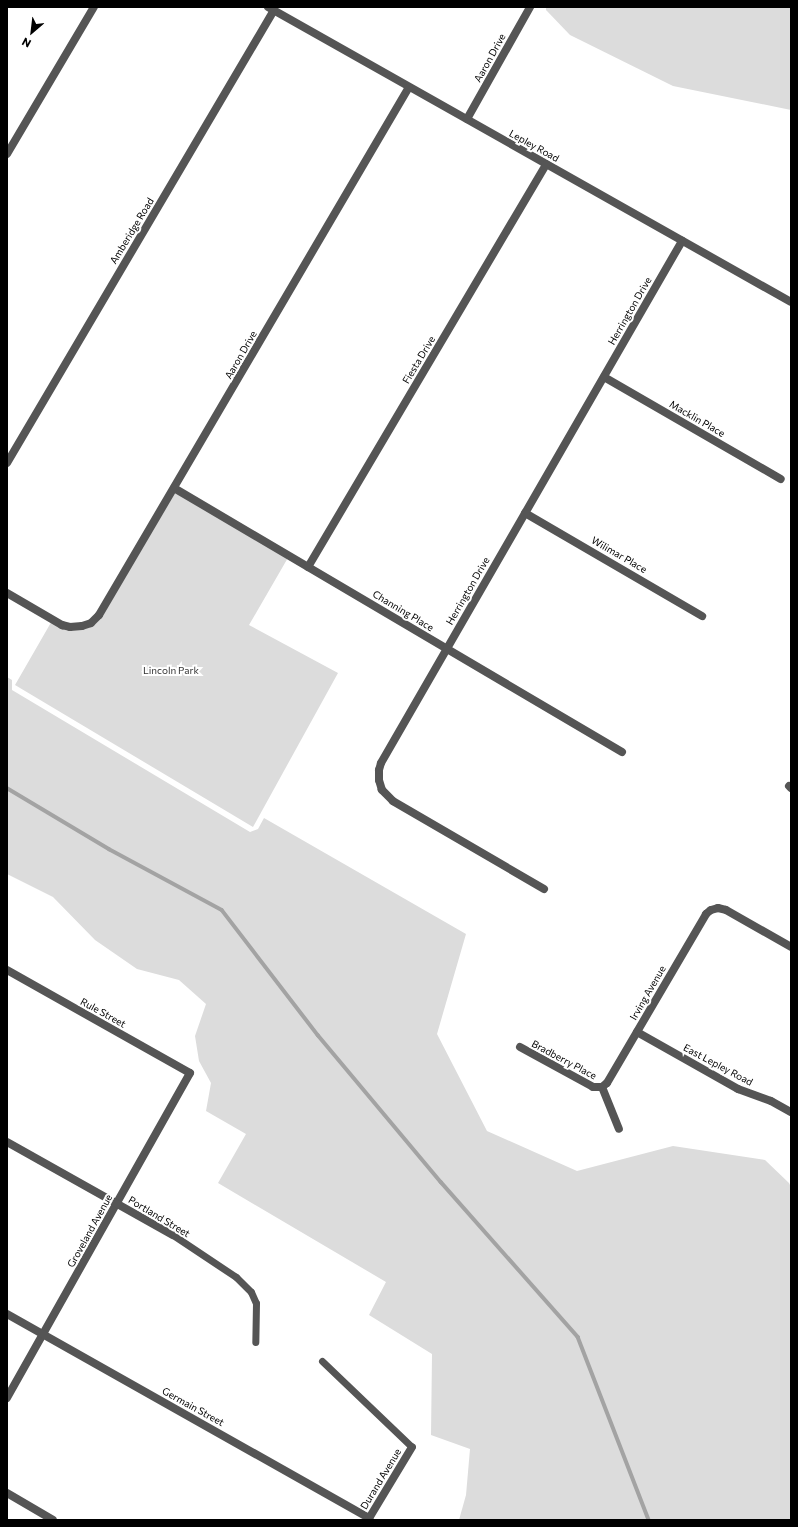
<!DOCTYPE html>
<html>
<head>
<meta charset="utf-8">
<style>
	body { margin:0 }
	#map { position:relative; width:798px; height:1527px; overflow:hidden; background:#fff; font-family:Commissioner,sans-serif }
	div>[style] { position:absolute }
	.green>* { inset:0; background:#dcdcdc }
	.stream>* { height:3.5px; margin:-1.75px; padding:0 1.75px; transform-origin:1.75px; border-radius:1.75px; background:#a3a3a3 }
	.lane>* { height:7px; margin:-3.5px; padding:0 3.5px; transform-origin:3.5px; border-radius:3.5px; background:#555 }
	.street>* { height:8px; margin:-4px; padding:0 4px; transform-origin:4px; border-radius:4px; background:#555 }
	span { translate:-50% -50%; white-space:nowrap; text-align:center; line-height:1.15; -webkit-text-stroke:4px #fff; paint-order:stroke }
	.street-label { font-size:10px; color:#000 }
	.park-label { font-size:10px; color:#333 }
	.frame { position:absolute; inset:0; border:8px solid #000; pointer-events:none }
	.north { position:absolute; left:12px; top:12px; width:40px; height:40px; -webkit-text-stroke:3px #fff; paint-order:stroke; rotate:208deg; font-size:11px; font-weight:700; line-height:16px; text-align:center; color:#000 }
	.north::after { content:''; display:block; margin:auto; width:14px; height:18px; background:#000; clip-path:polygon(50% 0,100% 100%,50% 72%,0 100%) }
</style>
</head>
<body>
<div id="map">
	<div class="green">
		<div style="clip-path:polygon(546px 7px,791px 7px,791px 110px,673px 86px,570px 35px,546px 10px)"></div>
		<div style="clip-path:polygon(174px 488px,289px 556px,249px 625px,338px 673px,253px 827px,15px 685px,53px 619px,62px 625px,91px 623px)"></div>
		<div style="clip-path:polygon(7px 677px,12px 680px,12px 690px,250px 832px,258px 829px,264px 818px,466px 934px,437px 1034px,487px 1131px,577px 1171px,673px 1146px,765px 1160px,789px 1183px,791px 1187px,791px 1520px,459px 1520px,466px 1495px,470px 1449px,431px 1435px,432px 1354px,369px 1315px,386px 1282px,218px 1183px,246px 1134px,206px 1111px,211px 1083px,199px 1061px,195px 1036px,206px 1004px,179px 980px,137px 969px,95px 940px,53px 897px,7px 874px)"></div>
	</div>
	<div class="stream">
		<div style="left:7px;top:788px;width:119px;rotate:30.9deg"></div>
		<div style="left:109px;top:849px;width:128px;rotate:28.4deg"></div>
		<div style="left:222px;top:910px;width:158px;rotate:52.5deg"></div>
		<div style="left:318px;top:1035px;width:192px;rotate:50.1deg"></div>
		<div style="left:441px;top:1182px;width:207px;rotate:48.5deg"></div>
		<div style="left:578px;top:1337px;width:196px;rotate:68.8deg"></div>
	</div>
	<div class="lane">
		<div style="left:173px;top:1235px;width:76px;rotate:33.7deg"></div>
		<div style="left:236px;top:1277px;width:21px;rotate:45deg"></div>
		<div style="left:251px;top:1292px;width:12px;rotate:66deg"></div>
		<div style="left:256px;top:1303px;width:39px;rotate:91deg"></div>
		<div style="left:322px;top:1361px;width:124px;rotate:43.7deg"></div>
	</div>
	<div class="street">
		<div style="left:268px;top:7px;width:600px;rotate:29.43deg"></div>
		<div style="left:467px;top:119px;width:129px;rotate:-60.6deg"></div>
		<div style="left:7px;top:154px;width:171px;rotate:-59.4deg"></div>
		<div style="left:604px;top:377px;width:204px;rotate:30deg"></div>
		<div style="left:7px;top:463px;width:526px;rotate:-59.48deg"></div>
		<div style="left:174px;top:488px;width:520px;rotate:30.51deg"></div>
		<div style="left:525px;top:513px;width:205px;rotate:30.2deg"></div>
		<div style="left:308px;top:567px;width:468px;rotate:-59.4deg"></div>
		<div style="left:7px;top:593px;width:64px;rotate:30.2deg"></div>
		<div style="left:62px;top:625px;width:8px;rotate:14deg"></div>
		<div style="left:70px;top:627px;width:12px;rotate:-5deg"></div>
		<div style="left:82px;top:626px;width:9px;rotate:-18deg"></div>
		<div style="left:91px;top:623px;width:11px;rotate:-45deg"></div>
		<div style="left:99px;top:615px;width:612px;rotate:-59.58deg"></div>
		<div style="left:789px;top:786px;width:3px;rotate:45deg"></div>
		<div style="left:544px;top:889px;width:175px;rotate:-149.8deg"></div>
		<div style="left:393px;top:801px;width:16px;rotate:-135deg"></div>
		<div style="left:382px;top:790px;width:10px;rotate:-107deg"></div>
		<div style="left:379px;top:780px;width:10px;rotate:-90deg"></div>
		<div style="left:379px;top:770px;width:7px;rotate:-74deg"></div>
		<div style="left:381px;top:763px;width:603px;rotate:-60.03deg"></div>
		<div style="left:7px;top:970px;width:210px;rotate:29.4deg"></div>
		<div style="left:190px;top:1073px;width:373px;rotate:119.4deg"></div>
		<div style="left:637px;top:1032px;width:116px;rotate:29.4deg"></div>
		<div style="left:738px;top:1089px;width:35px;rotate:20deg"></div>
		<div style="left:771px;top:1101px;width:23px;rotate:29deg"></div>
		<div style="left:520px;top:1047px;width:83px;rotate:28.7deg"></div>
		<div style="left:593px;top:1087px;width:9px"></div>
		<div style="left:602px;top:1087px;width:6px;rotate:-39deg"></div>
		<div style="left:607px;top:1083px;width:196px;rotate:-59.6deg"></div>
		<div style="left:706px;top:914px;width:6px;rotate:-39deg"></div>
		<div style="left:711px;top:910px;width:7px;rotate:-16deg"></div>
		<div style="left:718px;top:908px;width:8px;rotate:14deg"></div>
		<div style="left:726px;top:910px;width:75px;rotate:29.6deg"></div>
		<div style="left:602px;top:1087px;width:45px;rotate:68deg"></div>
		<div style="left:7px;top:1142px;width:190px;rotate:29.3deg"></div>
		<div style="left:7px;top:1314px;width:416px;rotate:29.4deg"></div>
		<div style="left:7px;top:1493px;width:53px;rotate:30.4deg"></div>
		<div style="left:368px;top:1520px;width:85px;rotate:-58.9deg"></div>
	</div>
	<div class="street-label">
		<span style="left:490px;top:58px;rotate:-61deg">Aaron Drive</span>
		<span style="left:534px;top:146px;rotate:29deg">Lepley Road</span>
		<span style="left:132px;top:231px;rotate:-59deg">Amberidge Road</span>
		<span style="left:630px;top:311px;rotate:-60deg">Herrington Drive</span>
		<span style="left:241px;top:355px;rotate:-60deg">Aaron Drive</span>
		<span style="left:419px;top:360px;rotate:-59deg">Fiesta Drive</span>
		<span style="left:697px;top:419px;rotate:30deg">Macklin Place</span>
		<span style="left:619px;top:555px;rotate:30deg">Wilimar Place</span>
		<span style="left:468px;top:591px;rotate:-60deg">Herrington Drive</span>
		<span style="left:403px;top:611px;rotate:31deg">Channing Place</span>
		<span style="left:648px;top:993px;rotate:-60deg">Irving Avenue</span>
		<span style="left:103px;top:1013px;rotate:29deg">Rule Street</span>
		<span style="left:564px;top:1060px;rotate:28deg">Bradberry Place</span>
		<span style="left:718px;top:1065px;rotate:28deg">East Lepley Road</span>
		<span style="left:159px;top:1217px;rotate:31deg">Portland Street</span>
		<span style="left:90px;top:1231px;rotate:-61deg">Groveland Avenue</span>
		<span style="left:193px;top:1407px;rotate:29deg">Germain Street</span>
		<span style="left:381px;top:1479px;rotate:-59deg">Durand Avenue</span>
	</div>
	<div class="park-label">
		<span style="left:171px;top:671px">Lincoln Park</span>
	</div>
	<div class="frame"></div>
	<div class="north">N</div>
</div>
</body>
</html>
